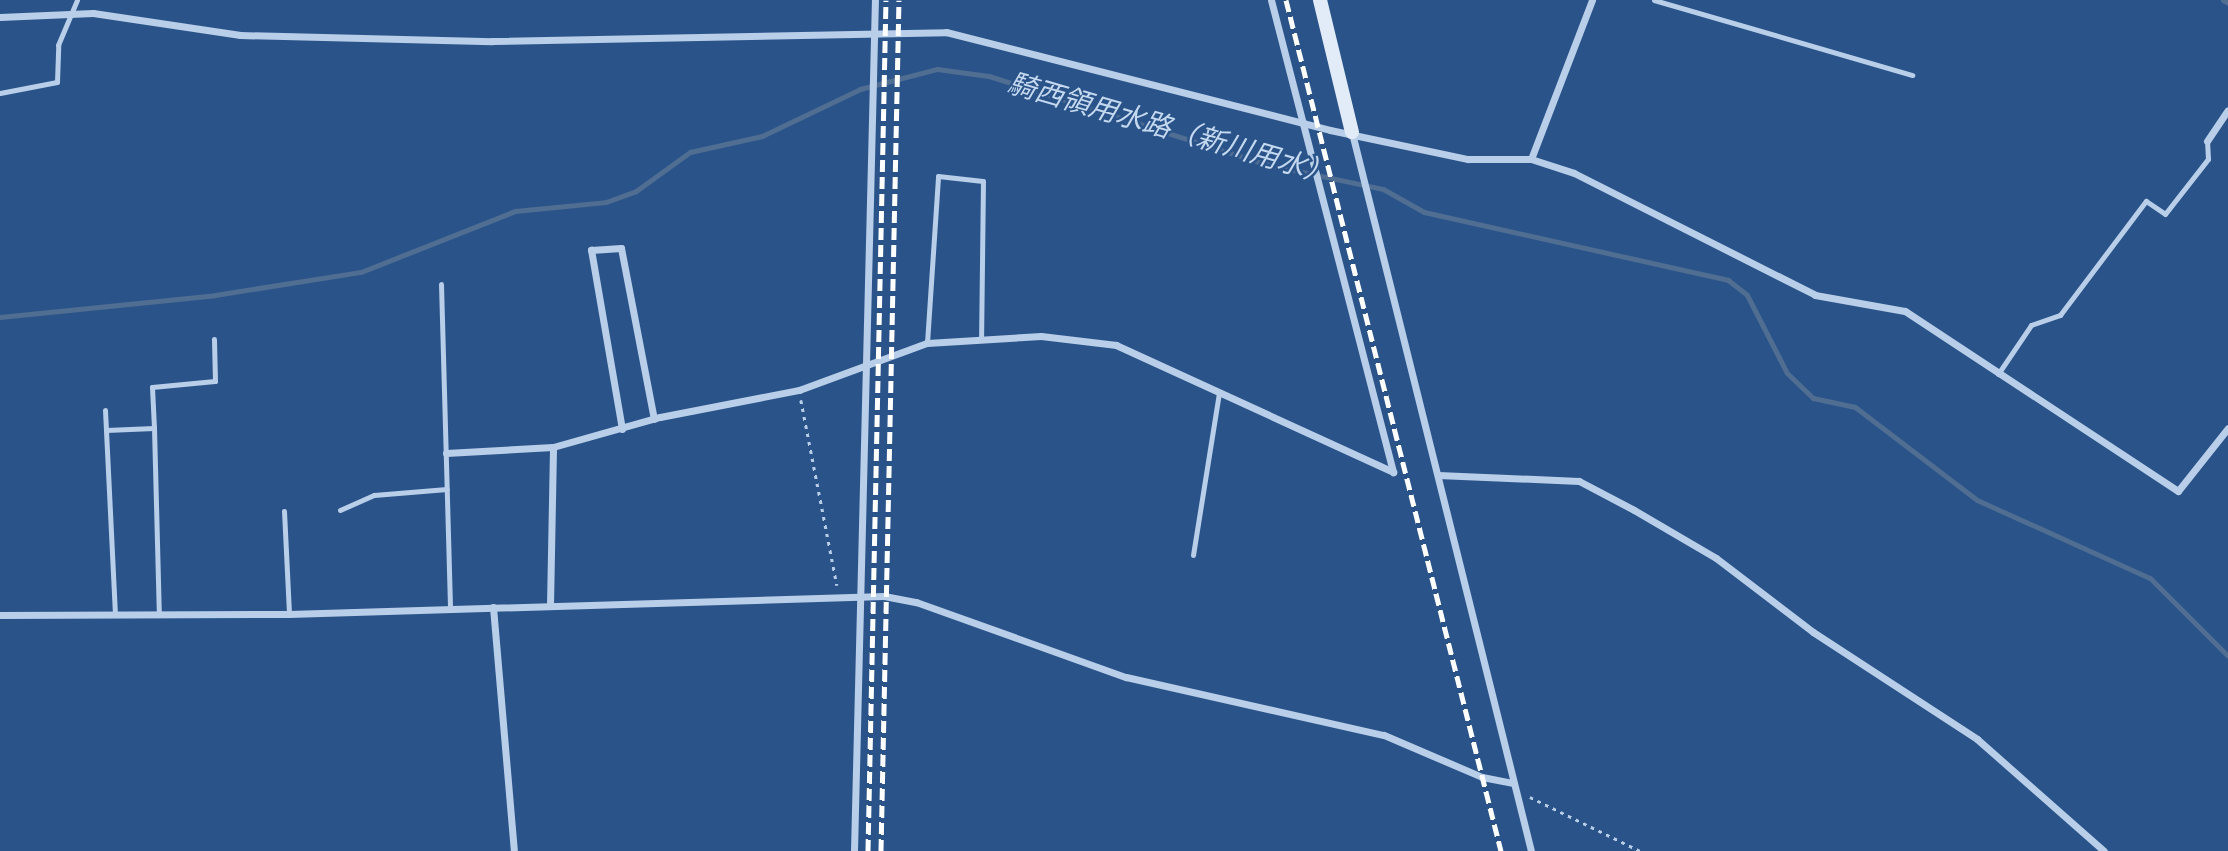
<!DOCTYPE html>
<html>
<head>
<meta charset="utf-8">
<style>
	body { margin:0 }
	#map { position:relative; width:2228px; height:851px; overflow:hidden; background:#2a5489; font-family:"Alegreya Sans","Noto Sans JP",sans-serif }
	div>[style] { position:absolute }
	.stream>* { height:5px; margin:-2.5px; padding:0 2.5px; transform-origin:2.5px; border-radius:2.5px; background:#506d92 }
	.path>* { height:2.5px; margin-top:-1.25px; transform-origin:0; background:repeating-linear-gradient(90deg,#b8cee9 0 3.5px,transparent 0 8.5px) }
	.lane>* { height:5px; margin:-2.5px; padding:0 2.5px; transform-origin:2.5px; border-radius:2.5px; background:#b8cee9 }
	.street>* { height:7px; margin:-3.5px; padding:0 3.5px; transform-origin:3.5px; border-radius:3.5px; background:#b8cee9 }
	.secondary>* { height:14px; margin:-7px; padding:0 7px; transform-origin:7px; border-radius:7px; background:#e2ebf8 }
	.rail>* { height:5px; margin-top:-2.5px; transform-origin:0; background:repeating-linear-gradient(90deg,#fff 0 12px,transparent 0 17px) }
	span { translate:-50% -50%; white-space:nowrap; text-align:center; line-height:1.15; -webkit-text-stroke:5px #2a5489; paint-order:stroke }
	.water-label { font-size:28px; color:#c4d8f0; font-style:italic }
</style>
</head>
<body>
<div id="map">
	<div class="stream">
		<div style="left:2223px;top:0;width:6px;rotate:31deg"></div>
		<div style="left:0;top:317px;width:216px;rotate:-5.8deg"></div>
		<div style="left:215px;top:295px;width:148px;rotate:-9deg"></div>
		<div style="left:361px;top:272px;width:166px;rotate:-21.6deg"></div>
		<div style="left:515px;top:211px;width:91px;rotate:-5.6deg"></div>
		<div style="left:606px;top:202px;width:32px;rotate:-20deg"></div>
		<div style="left:636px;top:191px;width:67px;rotate:-35.8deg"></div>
		<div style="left:690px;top:152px;width:74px;rotate:-12.5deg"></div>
		<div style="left:762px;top:136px;width:109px;rotate:-25.6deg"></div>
		<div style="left:860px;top:89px;width:80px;rotate:-14.6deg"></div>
		<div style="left:937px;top:69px;width:52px;rotate:7.7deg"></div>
		<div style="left:989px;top:76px;width:290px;rotate:17.7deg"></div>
		<div style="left:1265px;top:164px;width:121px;rotate:12deg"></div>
		<div style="left:1383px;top:189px;width:47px;rotate:29.3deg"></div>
		<div style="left:1424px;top:212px;width:312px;rotate:12.6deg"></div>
		<div style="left:1728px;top:280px;width:24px;rotate:38deg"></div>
		<div style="left:1747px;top:295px;width:88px;rotate:62.9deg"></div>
		<div style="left:1787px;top:373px;width:36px;rotate:44deg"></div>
		<div style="left:1813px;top:398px;width:43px;rotate:12.1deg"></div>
		<div style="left:1855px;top:407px;width:153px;rotate:37.3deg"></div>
		<div style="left:1977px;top:500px;width:190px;rotate:24.3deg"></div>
		<div style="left:2150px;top:578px;width:110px;rotate:45deg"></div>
	</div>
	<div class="path">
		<div style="left:801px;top:400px;width:189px;rotate:79deg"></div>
		<div style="left:1530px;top:797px;width:123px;rotate:26.1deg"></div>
	</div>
	<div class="lane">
		<div style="left:1654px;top:0;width:269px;rotate:16.2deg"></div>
		<div style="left:0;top:93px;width:58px;rotate:-10.9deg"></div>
		<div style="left:57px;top:82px;width:37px;rotate:-88deg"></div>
		<div style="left:58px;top:45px;width:49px;rotate:-67.1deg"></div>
		<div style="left:441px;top:284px;width:324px;rotate:88.4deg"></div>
		<div style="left:927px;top:343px;width:167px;rotate:-86.2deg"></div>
		<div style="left:938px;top:176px;width:45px;rotate:6.3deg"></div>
		<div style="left:983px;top:181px;width:159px;rotate:90.7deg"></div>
		<div style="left:1998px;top:374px;width:59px;rotate:-56deg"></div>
		<div style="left:2031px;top:325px;width:31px;rotate:-19deg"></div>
		<div style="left:2060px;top:315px;width:143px;rotate:-53deg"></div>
		<div style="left:2146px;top:201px;width:23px;rotate:34deg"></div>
		<div style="left:2165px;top:214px;width:70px;rotate:-52deg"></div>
		<div style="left:2208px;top:159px;width:18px;rotate:-93deg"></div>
		<div style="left:105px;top:410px;width:204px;rotate:87.2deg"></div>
		<div style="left:154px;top:428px;width:187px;rotate:88.5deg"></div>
		<div style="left:106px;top:430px;width:48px;rotate:-2.4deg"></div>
		<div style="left:154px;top:428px;width:41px;rotate:-92.8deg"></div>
		<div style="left:152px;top:387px;width:63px;rotate:-5.4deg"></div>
		<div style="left:215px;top:381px;width:42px;rotate:-91.4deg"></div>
		<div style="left:340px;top:510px;width:37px;rotate:-24deg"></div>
		<div style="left:374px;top:495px;width:73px;rotate:-4.7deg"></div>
		<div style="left:284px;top:511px;width:103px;rotate:87.2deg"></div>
		<div style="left:1193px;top:555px;width:164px;rotate:-80.9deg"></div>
	</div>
	<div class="street">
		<div style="left:1271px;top:0;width:488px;rotate:75.5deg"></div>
		<div style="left:0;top:17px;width:93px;rotate:-2.5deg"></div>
		<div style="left:93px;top:13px;width:149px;rotate:8.5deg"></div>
		<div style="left:240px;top:35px;width:252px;rotate:1.4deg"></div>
		<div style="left:492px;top:41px;width:454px;rotate:-1.1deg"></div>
		<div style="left:946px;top:32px;width:396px;rotate:14.3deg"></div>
		<div style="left:1330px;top:130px;width:141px;rotate:11.9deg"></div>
		<div style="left:1468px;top:159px;width:63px"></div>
		<div style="left:1531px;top:159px;width:45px;rotate:18deg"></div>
		<div style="left:1574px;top:173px;width:270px;rotate:26.8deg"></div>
		<div style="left:1815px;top:295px;width:91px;rotate:10.1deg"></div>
		<div style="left:1905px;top:311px;width:327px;rotate:33.4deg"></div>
		<div style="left:2178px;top:491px;width:80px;rotate:-51.6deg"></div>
		<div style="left:1352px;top:133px;width:740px;rotate:76deg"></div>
		<div style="left:2207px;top:141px;width:37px;rotate:-56deg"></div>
		<div style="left:1531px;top:159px;width:170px;rotate:-69deg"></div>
		<div style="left:622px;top:429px;width:182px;rotate:-99.8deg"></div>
		<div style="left:591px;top:250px;width:30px;rotate:-4deg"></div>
		<div style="left:621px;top:248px;width:174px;rotate:79.1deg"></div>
		<div style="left:446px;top:453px;width:107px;rotate:-3.2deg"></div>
		<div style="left:1438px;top:475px;width:141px;rotate:2.4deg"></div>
		<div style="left:1579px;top:481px;width:62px;rotate:27.8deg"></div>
		<div style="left:1634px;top:510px;width:95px;rotate:30.3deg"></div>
		<div style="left:1716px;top:558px;width:122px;rotate:37.3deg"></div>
		<div style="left:1813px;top:632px;width:196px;rotate:33.1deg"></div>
		<div style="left:1977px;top:739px;width:169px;rotate:41.4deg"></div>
		<div style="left:550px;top:605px;width:158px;rotate:-88.9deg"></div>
		<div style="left:553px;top:447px;width:111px;rotate:-15.7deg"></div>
		<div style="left:660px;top:417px;width:142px;rotate:-11deg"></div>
		<div style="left:799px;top:390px;width:136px;rotate:-20.2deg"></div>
		<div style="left:927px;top:343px;width:114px;rotate:-3.5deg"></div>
		<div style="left:1041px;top:336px;width:76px;rotate:6.8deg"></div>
		<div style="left:1116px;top:345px;width:305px;rotate:24.6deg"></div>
		<div style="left:493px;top:607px;width:245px;rotate:85.1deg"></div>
		<div style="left:0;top:615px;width:289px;rotate:-0.2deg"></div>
		<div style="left:289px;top:614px;width:595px;rotate:-1.73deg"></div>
		<div style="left:884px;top:596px;width:33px;rotate:11deg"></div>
		<div style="left:916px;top:602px;width:223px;rotate:19.7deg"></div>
		<div style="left:1126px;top:677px;width:264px;rotate:12.7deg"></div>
		<div style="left:1384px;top:735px;width:107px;rotate:23.2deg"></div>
		<div style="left:1482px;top:777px;width:32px;rotate:11deg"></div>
		<div style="left:854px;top:851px;width:851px;rotate:-88.59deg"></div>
	</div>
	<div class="secondary">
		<div style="left:1320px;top:0;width:136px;rotate:76.4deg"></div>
	</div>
	<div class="rail">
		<div style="left:1286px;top:0;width:878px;rotate:75.82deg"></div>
		<div style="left:868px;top:851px;width:851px;rotate:-88.79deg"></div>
		<div style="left:881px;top:851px;width:851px;rotate:-88.79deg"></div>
	</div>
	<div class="water-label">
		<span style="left:1170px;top:130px;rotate:16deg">騎西領用水路（新川用水）</span>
	</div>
</div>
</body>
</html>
